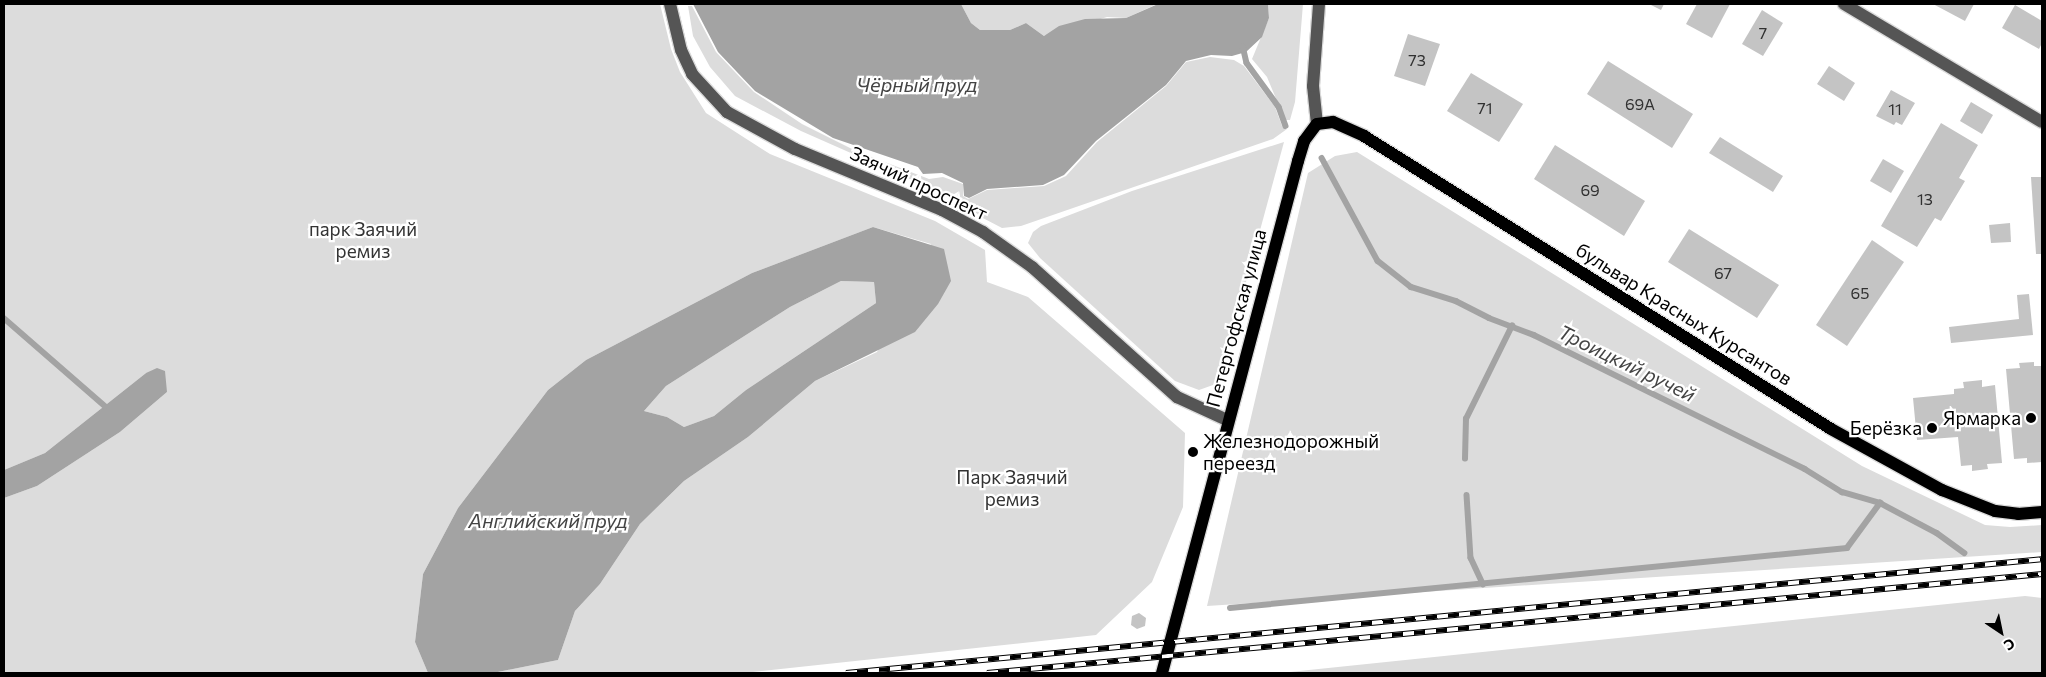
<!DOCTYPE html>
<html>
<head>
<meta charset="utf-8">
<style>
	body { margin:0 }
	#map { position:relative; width:2046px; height:677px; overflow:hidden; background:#fff; font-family:Commissioner,sans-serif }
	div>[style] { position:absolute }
	.green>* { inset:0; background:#dcdcdc }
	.water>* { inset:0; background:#a3a3a3 }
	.stream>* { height:5.5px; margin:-2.75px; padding:0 2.75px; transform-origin:2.75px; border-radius:2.75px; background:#a3a3a3 }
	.building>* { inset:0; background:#c4c4c4 }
	.roads { filter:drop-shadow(1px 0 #dbdbdb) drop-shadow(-1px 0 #dbdbdb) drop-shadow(0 1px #dbdbdb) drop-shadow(0 -1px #dbdbdb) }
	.minor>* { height:12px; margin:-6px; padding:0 6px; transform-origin:6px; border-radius:6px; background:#555 }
	.major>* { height:12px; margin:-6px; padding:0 6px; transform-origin:6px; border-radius:6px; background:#000 }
	.rail>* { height:5.5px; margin-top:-2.75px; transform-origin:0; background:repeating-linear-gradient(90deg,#fff 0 11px,#000 0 22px); box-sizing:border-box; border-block:1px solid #000 }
	.dots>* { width:14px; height:14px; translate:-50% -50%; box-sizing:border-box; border:2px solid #fff; border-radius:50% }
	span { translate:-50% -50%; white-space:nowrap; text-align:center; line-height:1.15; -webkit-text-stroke:4.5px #fff; paint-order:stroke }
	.number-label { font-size:16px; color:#313131 }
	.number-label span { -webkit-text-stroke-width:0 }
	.street-label { font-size:19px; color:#000 }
	.park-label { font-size:19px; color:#333 }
	.poi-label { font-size:19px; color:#000 }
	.right { translate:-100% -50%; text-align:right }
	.left { translate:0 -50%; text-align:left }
	.water-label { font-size:20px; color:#444; font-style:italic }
	.frame { position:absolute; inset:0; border:5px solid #000; pointer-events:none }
	.north { position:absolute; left:1976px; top:607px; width:50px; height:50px; -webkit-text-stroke:4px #fff; paint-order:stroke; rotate:146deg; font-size:14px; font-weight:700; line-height:20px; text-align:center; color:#000 }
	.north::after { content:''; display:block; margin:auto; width:18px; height:22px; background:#000; clip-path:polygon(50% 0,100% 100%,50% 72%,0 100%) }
</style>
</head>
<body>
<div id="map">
	<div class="green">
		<div style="clip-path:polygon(4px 4px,660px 4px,671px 49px,680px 72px,706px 113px,770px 154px,935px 221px,985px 250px,987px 282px,1028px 297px,1185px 433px,1183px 507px,1152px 582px,1096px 635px,744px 673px,493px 673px,558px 660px,575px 611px,600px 584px,640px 524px,684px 481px,748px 437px,815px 381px,877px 352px,931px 244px,873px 227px,752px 273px,586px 360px,548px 390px,458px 508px,423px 574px,415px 642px,428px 673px,4px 673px,4px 498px,37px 486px,120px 432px,167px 392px,146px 373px,45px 453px,4px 470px)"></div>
		<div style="clip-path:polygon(961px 4px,1157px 4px,1126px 18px,1107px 17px,1044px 36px,1026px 23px,1010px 30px,980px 30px,971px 23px)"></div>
		<div style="clip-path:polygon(1268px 4px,1303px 4px,1295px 102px,1290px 120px,1285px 120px,1267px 77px,1252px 59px,1269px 18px)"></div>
		<div style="clip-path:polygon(688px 6px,692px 6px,716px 52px,754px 92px,802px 124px,856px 151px,929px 179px,943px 177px,963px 184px,963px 196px,968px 199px,987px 190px,1044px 186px,1066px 176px,1097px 142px,1166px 86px,1186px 62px,1210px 57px,1234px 60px,1244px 66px,1275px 107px,1282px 126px,1287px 129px,1273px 139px,1021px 226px,1002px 228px,981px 217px,964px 203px,801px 131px,735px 96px,710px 67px,693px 36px)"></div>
		<div style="clip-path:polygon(1284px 142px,1221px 374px,1213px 385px,1199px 390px,1175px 381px,1040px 258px,1028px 243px,1033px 232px,1041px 226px,1132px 191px)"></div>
		<div style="clip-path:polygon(1357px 152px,1862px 466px,1985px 525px,2010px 527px,2042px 525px,2042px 552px,1207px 606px,1308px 173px,1335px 156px)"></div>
		<div style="clip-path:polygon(841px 281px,874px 282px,876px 303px,746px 390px,714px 416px,684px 427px,667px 417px,644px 411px,666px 386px,790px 307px)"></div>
		<div style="clip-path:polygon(2025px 596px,2042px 598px,2042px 673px,1280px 673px)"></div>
	</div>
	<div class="water">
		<div style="clip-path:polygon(693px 4px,961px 4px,971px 23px,980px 30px,1010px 30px,1026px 23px,1044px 36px,1059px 26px,1085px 19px,1126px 18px,1158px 4px,1268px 4px,1269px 18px,1262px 37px,1246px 52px,1232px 56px,1211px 55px,1186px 61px,1166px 85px,1096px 141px,1064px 175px,1043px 185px,987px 189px,969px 198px,964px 196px,963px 183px,942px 173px,923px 174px,918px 167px,833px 138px,755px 91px,718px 52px)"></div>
		<div style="clip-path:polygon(evenodd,873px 227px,944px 249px,951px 281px,938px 304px,915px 332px,815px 381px,748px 437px,684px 481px,640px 524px,600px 584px,575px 611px,558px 660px,493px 673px,428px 673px,415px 642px,423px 574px,458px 508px,548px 390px,586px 360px,752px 273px,873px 227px,841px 281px,874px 282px,876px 303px,746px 390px,714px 416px,684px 427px,667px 417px,644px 411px,666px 386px,790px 307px,841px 281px)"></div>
		<div style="clip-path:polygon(157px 368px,165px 371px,167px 392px,120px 432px,37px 486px,4px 498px,4px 470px,45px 453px,146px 373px)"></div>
	</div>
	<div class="stream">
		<div style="left:1243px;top:46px;width:17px;rotate:77deg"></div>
		<div style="left:1247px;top:63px;width:54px;rotate:54deg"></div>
		<div style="left:1279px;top:107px;width:20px;rotate:70deg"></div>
		<div style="left:1322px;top:158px;width:117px;rotate:61.5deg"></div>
		<div style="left:1378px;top:261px;width:42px;rotate:38.2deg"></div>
		<div style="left:1411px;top:287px;width:47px;rotate:17.3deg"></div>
		<div style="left:1456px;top:301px;width:37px;rotate:27deg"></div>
		<div style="left:1489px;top:318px;width:48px;rotate:20.7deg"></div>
		<div style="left:1534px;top:335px;width:302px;rotate:26.3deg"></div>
		<div style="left:1805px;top:469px;width:44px;rotate:31.9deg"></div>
		<div style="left:1842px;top:492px;width:40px;rotate:16deg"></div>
		<div style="left:1880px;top:503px;width:64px;rotate:27.8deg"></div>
		<div style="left:1937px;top:533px;width:34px;rotate:36deg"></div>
		<div style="left:4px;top:318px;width:134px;rotate:41.1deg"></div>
		<div style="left:1465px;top:459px;width:40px;rotate:-88.6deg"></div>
		<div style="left:1466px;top:419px;width:104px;rotate:-63.7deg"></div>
		<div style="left:1467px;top:495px;width:63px;rotate:86.4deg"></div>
		<div style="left:1471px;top:558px;width:29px;rotate:65deg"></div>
		<div style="left:1230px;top:608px;width:620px;rotate:-5.55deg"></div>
		<div style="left:1847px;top:548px;width:56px;rotate:-53.7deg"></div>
	</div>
	<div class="building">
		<div style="clip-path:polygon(1649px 4px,1664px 4px,1661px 10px)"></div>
		<div style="clip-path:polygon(1697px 4px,1730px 4px,1712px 38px,1686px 24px)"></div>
		<div style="clip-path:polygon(1933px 4px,1974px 4px,1965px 21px)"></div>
		<div style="clip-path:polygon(2015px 5px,2042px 21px,2042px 43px,2039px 49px,2002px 28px)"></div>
		<div style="clip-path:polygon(1762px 10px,1783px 23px,1763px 56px,1742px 44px)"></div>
		<div style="clip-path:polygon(1408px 34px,1440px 44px,1425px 86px,1394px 76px)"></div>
		<div style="clip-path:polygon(1608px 61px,1693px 114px,1672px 148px,1587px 94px)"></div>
		<div style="clip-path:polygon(1829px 66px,1855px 83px,1844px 101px,1817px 84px)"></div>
		<div style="clip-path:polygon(1471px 73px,1523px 104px,1499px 142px,1447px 111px)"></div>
		<div style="clip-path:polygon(1891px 90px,1915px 103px,1902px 125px,1896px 122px,1894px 125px,1876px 116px)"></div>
		<div style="clip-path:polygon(1971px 102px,1993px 115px,1982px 134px,1960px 121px)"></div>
		<div style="clip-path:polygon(1941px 123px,1978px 145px,1959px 178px,1965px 181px,1941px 221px,1935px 218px,1917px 247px,1881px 226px)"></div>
		<div style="clip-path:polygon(1720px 137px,1783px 176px,1773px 192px,1709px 153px)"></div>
		<div style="clip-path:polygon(1555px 145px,1645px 201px,1624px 236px,1534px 179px)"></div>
		<div style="clip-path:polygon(1883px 159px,1904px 171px,1891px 193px,1870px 181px)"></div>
		<div style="clip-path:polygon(2031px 177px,2042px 177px,2042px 254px,2036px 254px)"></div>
		<div style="clip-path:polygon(2010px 223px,2011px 242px,1991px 243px,1989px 225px)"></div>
		<div style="clip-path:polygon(1689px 229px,1779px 285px,1757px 318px,1668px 262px)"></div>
		<div style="clip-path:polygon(1872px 240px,1904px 262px,1847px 346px,1816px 325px)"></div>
		<div style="clip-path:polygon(2029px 294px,2033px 335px,1951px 343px,1949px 327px,2019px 319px,2017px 295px)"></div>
		<div style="clip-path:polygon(2034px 362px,2034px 366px,2042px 366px,2042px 462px,2027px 463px,2027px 458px,2014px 459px,2006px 369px,2020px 368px,2019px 363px)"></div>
		<div style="clip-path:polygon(1982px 380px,1982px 387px,1995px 385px,2002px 463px,1987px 464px,1988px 469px,1972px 471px,1972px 465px,1961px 466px,1958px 437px,1917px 440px,1913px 398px,1954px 394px,1954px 389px,1964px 388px,1963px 382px)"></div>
		<div style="clip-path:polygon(1139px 613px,1146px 618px,1145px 626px,1137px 629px,1131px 625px,1132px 616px)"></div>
	</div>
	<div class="roads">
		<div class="minor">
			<div style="left:670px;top:4px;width:47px;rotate:76.6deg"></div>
			<div style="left:681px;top:50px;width:26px;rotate:65deg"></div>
			<div style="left:692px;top:74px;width:52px;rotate:47.4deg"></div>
			<div style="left:727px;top:112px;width:77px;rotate:28.6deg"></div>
			<div style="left:795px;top:149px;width:159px;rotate:22.5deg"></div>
			<div style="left:942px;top:210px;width:47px;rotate:28.2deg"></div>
			<div style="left:983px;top:232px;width:60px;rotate:35.5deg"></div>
			<div style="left:1032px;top:267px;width:195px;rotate:41.9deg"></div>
			<div style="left:1177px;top:397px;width:55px;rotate:24.7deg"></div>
			<div style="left:1844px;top:4px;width:230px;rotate:30.8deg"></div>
			<div style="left:1317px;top:124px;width:38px;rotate:-96deg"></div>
			<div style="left:1313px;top:86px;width:82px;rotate:-85.8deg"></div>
		</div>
		<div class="major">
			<div style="left:1162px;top:673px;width:530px;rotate:-75.12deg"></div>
			<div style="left:1298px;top:161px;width:21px;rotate:-73deg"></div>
			<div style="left:1304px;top:141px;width:21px;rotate:-53deg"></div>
			<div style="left:1317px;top:124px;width:16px;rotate:-7deg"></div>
			<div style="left:1333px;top:122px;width:34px;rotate:24deg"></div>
			<div style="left:1364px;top:136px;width:551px;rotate:32.1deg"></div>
			<div style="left:1831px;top:429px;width:127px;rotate:28.8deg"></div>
			<div style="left:1942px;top:490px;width:57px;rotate:21.6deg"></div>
			<div style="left:1995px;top:511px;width:23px;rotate:7deg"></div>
			<div style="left:2018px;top:514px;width:24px;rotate:-5deg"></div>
		</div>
	</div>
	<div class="rail">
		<div style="left:846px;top:673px;width:1201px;rotate:-5.44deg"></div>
		<div style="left:987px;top:673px;width:1060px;rotate:-5.36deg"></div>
	</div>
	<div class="dots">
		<div style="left:2031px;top:418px;background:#000"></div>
		<div style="left:1932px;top:428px;background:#000"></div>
		<div style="left:1193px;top:452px;background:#000"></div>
	</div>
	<div class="number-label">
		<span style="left:1763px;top:33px">7</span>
		<span style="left:1417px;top:60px">73</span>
		<span style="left:1640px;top:104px">69А</span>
		<span style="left:1485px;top:108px">71</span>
		<span style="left:1895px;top:109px">11</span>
		<span style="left:1590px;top:190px">69</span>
		<span style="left:1925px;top:199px">13</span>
		<span style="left:1723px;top:273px">67</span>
		<span style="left:1860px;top:293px">65</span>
	</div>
	<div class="street-label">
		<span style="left:919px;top:183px;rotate:25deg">Заячий проспект</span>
		<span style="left:1684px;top:314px;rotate:32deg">бульвар Красных Курсантов</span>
		<span style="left:1236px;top:318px;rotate:-75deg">Петергофская улица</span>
	</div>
	<div class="park-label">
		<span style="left:363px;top:240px">парк Заячий<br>ремиз</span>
		<span style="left:1012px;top:488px">Парк Заячий<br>ремиз</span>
	</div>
	<div class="poi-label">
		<span class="right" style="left:2021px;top:418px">Ярмарка</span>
		<span class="right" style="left:1922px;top:428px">Берёзка</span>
		<span class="left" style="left:1203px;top:452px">Железнодорожный<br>переезд</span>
	</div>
	<div class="water-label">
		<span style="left:917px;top:84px">Чёрный пруд</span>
		<span style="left:1627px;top:363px;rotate:26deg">Троицкий ручей</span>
		<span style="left:548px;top:520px">Английский пруд</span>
	</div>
	<div class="frame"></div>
	<div class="north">С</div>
</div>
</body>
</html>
